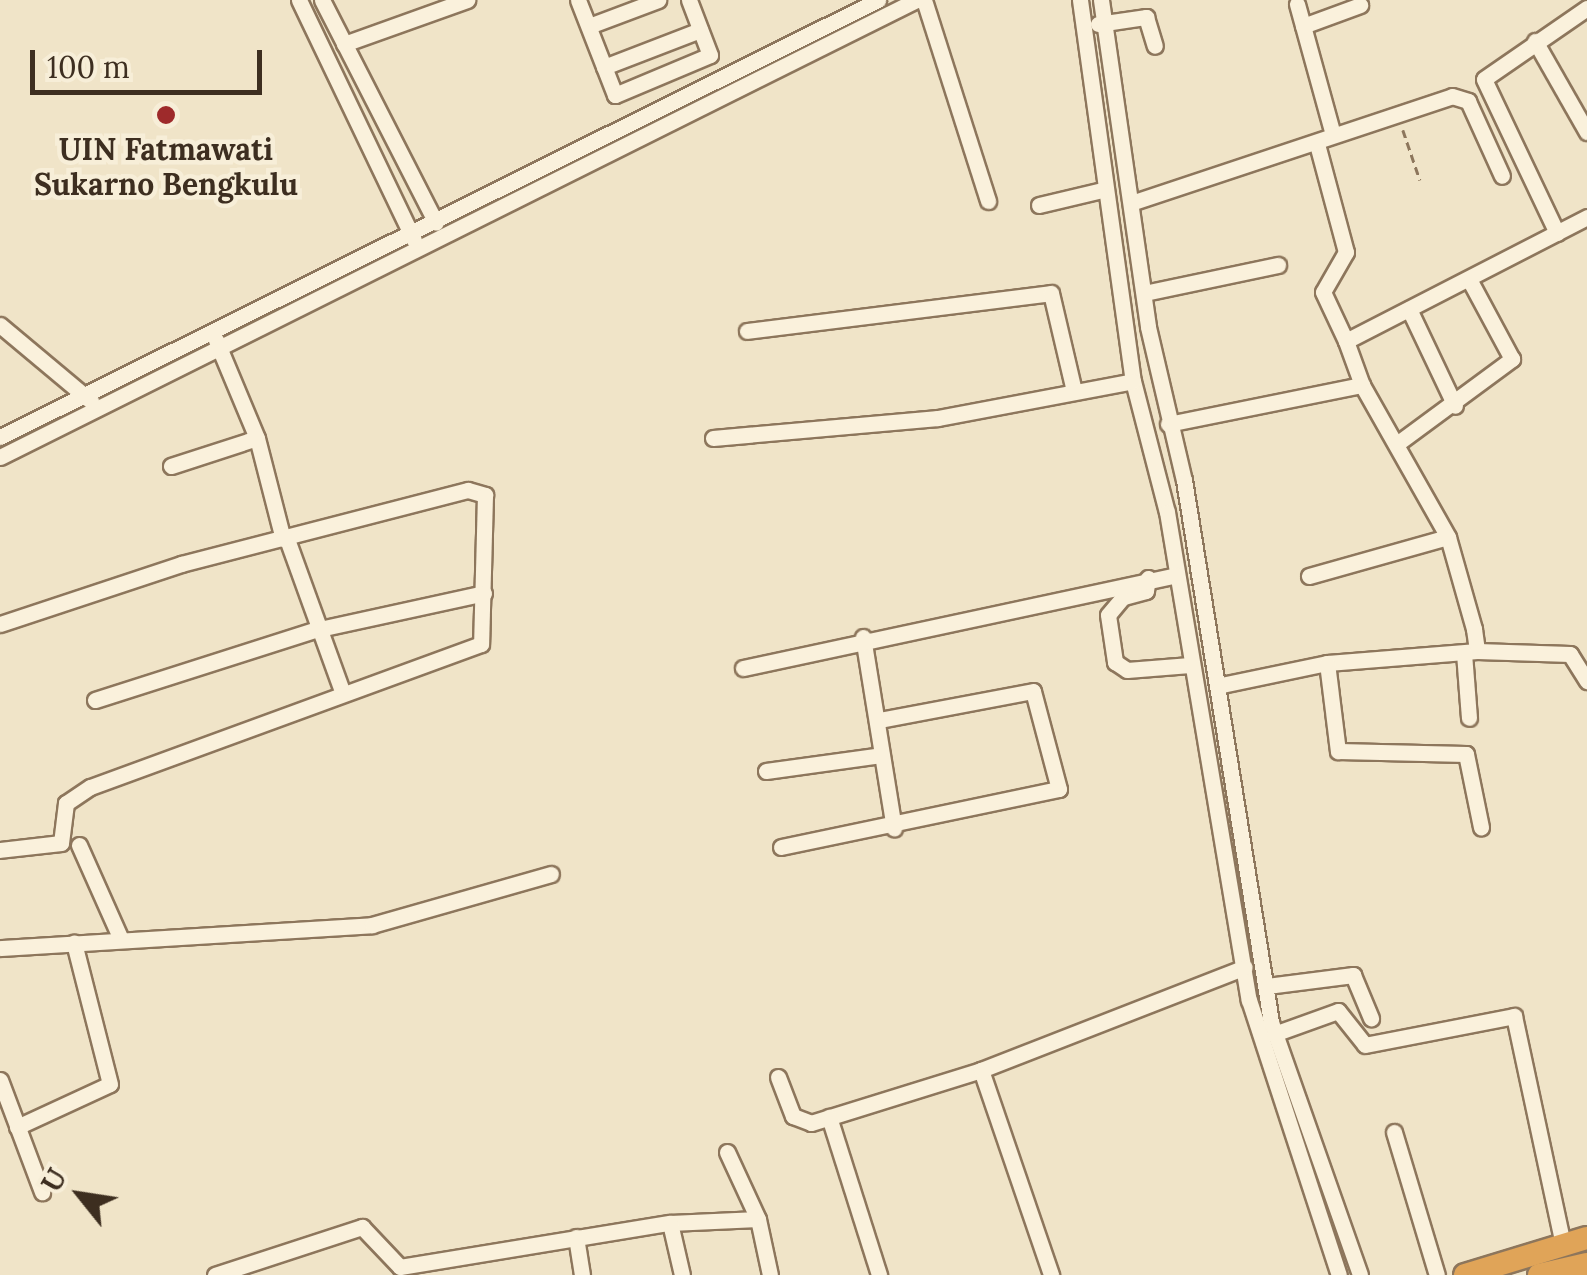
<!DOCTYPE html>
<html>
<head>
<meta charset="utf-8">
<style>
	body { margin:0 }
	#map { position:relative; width:1587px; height:1275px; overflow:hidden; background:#f0e4c8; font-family:Lora,serif }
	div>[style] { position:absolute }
	.path>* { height:2.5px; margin-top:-1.25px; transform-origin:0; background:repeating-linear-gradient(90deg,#8d765c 0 8px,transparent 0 13px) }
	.roads { filter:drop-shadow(2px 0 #8d765c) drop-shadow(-2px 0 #8d765c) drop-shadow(0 2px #8d765c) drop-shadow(0 -2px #8d765c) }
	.minor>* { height:15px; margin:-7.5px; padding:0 7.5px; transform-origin:7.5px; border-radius:7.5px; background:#faf1dc }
	.highway>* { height:22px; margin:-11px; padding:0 11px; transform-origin:11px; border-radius:11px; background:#e0a458 }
	.dots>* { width:28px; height:28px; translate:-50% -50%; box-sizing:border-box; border:5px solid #f7eed8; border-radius:50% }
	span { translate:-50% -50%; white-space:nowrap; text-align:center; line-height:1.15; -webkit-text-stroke:9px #f7eed8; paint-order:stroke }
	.poi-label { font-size:30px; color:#3d2e20; font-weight:700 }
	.north { position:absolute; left:30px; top:1145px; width:100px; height:100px; -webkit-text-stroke:8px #f7eed8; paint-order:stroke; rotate:300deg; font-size:28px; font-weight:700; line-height:40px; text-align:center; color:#3d2e20 }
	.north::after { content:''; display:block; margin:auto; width:35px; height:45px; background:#3d2e20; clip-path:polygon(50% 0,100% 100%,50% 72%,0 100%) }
	.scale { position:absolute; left:30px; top:50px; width:232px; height:45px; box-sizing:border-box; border:5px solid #3d2e20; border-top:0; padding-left:12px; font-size:30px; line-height:35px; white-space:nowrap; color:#3d2e20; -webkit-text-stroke:8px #f7eed8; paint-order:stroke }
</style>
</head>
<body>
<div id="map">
	<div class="path">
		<div style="left:1403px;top:130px;width:53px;rotate:71.2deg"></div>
	</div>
	<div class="roads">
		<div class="minor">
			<div style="left:299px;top:0;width:266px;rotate:64.4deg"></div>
			<div style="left:322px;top:0;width:250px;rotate:62.9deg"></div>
			<div style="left:578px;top:0;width:102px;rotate:68.7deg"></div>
			<div style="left:615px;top:95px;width:103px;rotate:-22.8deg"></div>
			<div style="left:710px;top:55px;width:59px;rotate:-110.9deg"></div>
			<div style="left:924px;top:0;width:211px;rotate:72.3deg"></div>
			<div style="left:1080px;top:0;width:385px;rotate:82.1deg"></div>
			<div style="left:1133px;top:381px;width:135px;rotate:75.5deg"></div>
			<div style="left:1167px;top:512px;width:495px;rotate:80.5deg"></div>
			<div style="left:1249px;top:1000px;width:289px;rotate:71.9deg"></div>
			<div style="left:1101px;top:0;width:330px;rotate:81.8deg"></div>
			<div style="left:1148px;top:327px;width:157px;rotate:76.8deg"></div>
			<div style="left:1184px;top:480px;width:549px;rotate:80.88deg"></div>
			<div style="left:1271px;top:1022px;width:268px;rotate:70.6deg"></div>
			<div style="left:1297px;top:4px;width:136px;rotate:74.6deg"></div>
			<div style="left:1098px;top:24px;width:49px;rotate:-8.3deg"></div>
			<div style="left:1146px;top:17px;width:30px;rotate:73deg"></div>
			<div style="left:589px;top:26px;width:74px;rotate:-20.6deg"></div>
			<div style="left:1303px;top:26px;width:61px;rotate:-20.2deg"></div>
			<div style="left:1535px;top:41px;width:105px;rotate:60.3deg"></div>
			<div style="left:344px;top:44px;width:131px;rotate:-19.7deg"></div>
			<div style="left:604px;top:67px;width:103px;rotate:-21.1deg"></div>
			<div style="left:1317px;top:144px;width:112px;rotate:75deg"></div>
			<div style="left:1346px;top:252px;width:46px;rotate:119.9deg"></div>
			<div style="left:1323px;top:292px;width:54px;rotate:64.9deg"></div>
			<div style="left:1131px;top:203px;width:338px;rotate:-18.4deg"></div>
			<div style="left:1452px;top:96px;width:17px;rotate:17deg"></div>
			<div style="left:1468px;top:101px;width:82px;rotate:65.6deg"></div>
			<div style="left:1039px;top:205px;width:65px;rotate:-13.4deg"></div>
			<div style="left:1557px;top:233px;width:170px;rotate:-115.4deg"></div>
			<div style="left:1484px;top:79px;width:125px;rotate:-34.6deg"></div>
			<div style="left:1144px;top:293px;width:137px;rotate:-11.8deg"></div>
			<div style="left:1409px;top:309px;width:107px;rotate:64.6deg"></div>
			<div style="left:0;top:325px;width:119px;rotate:39.9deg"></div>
			<div style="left:747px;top:331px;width:306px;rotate:-7.1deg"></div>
			<div style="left:1051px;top:293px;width:101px;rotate:76.8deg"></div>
			<div style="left:216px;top:340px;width:106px;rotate:67.3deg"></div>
			<div style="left:257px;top:438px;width:104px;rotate:75.6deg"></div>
			<div style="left:1362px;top:385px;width:47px;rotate:-110deg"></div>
			<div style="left:1346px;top:341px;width:271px;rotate:-27.2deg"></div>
			<div style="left:1168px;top:424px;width:198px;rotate:-11.4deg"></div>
			<div style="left:1362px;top:385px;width:175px;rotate:60.5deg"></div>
			<div style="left:1448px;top:537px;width:96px;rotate:74.2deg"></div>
			<div style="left:1474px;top:629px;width:22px;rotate:82deg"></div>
			<div style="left:1477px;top:651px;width:150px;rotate:175.4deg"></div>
			<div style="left:1327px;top:663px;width:112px;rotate:168.2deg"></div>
			<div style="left:0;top:437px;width:981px;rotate:-26.46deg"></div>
			<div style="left:713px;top:438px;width:226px;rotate:-5.1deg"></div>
			<div style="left:938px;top:418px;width:198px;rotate:-10.7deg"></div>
			<div style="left:1398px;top:443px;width:142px;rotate:-36.4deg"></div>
			<div style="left:1512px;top:359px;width:91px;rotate:-118.3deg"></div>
			<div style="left:0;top:457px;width:1024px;rotate:-26.51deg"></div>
			<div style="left:171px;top:466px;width:90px;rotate:-18deg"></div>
			<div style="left:287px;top:539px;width:162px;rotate:70.1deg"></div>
			<div style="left:1309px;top:576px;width:144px;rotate:-15.7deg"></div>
			<div style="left:1148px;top:578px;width:13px;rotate:99deg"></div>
			<div style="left:1146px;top:591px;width:24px;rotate:165deg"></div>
			<div style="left:1123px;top:597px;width:23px;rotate:130deg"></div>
			<div style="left:1108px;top:615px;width:48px;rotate:81.5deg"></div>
			<div style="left:1115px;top:662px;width:14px;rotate:34deg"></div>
			<div style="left:1127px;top:670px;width:63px;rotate:-4.5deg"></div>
			<div style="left:0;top:624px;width:191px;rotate:-18.3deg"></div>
			<div style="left:181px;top:564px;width:296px;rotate:-14.5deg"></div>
			<div style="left:468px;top:490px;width:18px;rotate:16deg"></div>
			<div style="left:485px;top:495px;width:149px;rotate:91.5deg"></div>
			<div style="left:481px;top:644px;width:416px;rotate:159.9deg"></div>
			<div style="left:90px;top:787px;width:29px;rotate:146deg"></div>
			<div style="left:66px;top:803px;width:40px;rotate:97.1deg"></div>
			<div style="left:61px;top:843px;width:61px;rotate:173.5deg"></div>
			<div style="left:863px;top:637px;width:194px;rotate:80.8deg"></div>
			<div style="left:1477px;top:651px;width:93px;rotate:1.8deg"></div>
			<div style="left:1570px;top:654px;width:32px;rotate:58deg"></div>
			<div style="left:1464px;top:653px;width:65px;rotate:85.6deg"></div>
			<div style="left:1327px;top:663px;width:89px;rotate:82.9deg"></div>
			<div style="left:1338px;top:751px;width:128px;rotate:1.3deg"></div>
			<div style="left:1466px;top:754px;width:75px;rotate:78.4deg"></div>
			<div style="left:743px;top:668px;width:443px;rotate:-12.1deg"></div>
			<div style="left:95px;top:700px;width:231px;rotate:-17.7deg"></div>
			<div style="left:315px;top:630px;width:173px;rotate:-12.3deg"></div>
			<div style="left:766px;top:771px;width:116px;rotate:-7.9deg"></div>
			<div style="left:79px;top:845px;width:101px;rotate:66deg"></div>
			<div style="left:781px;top:847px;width:284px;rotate:-11.8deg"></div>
			<div style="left:1059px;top:789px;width:101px;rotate:-104.9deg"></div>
			<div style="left:1033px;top:691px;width:157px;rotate:169.3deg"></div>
			<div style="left:0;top:948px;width:373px;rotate:-3.5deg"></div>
			<div style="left:372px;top:925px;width:186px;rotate:-15.9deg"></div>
			<div style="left:1267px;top:986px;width:87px;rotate:-7.3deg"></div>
			<div style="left:1353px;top:975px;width:47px;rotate:67.3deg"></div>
			<div style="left:1274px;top:1034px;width:68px;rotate:-19.8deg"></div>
			<div style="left:1338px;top:1011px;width:43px;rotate:51.5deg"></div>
			<div style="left:1365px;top:1045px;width:152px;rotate:-11deg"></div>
			<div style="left:1514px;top:1016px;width:234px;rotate:77.9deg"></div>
			<div style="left:981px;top:1070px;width:217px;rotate:71.1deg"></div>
			<div style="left:778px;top:1077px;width:42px;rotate:69deg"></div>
			<div style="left:793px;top:1116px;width:19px;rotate:21deg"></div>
			<div style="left:811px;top:1123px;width:178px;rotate:-17.3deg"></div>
			<div style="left:981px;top:1070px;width:283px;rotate:-21.3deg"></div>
			<div style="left:0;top:1080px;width:120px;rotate:69.4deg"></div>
			<div style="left:829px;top:1117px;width:166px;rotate:72.4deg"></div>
			<div style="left:17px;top:1127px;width:102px;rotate:-24.8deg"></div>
			<div style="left:110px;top:1084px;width:146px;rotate:-104.3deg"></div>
			<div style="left:1394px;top:1132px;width:149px;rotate:73.3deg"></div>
			<div style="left:727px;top:1152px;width:74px;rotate:65.2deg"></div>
			<div style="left:758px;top:1219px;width:57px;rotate:77.9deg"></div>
			<div style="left:670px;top:1223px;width:88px;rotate:-2.6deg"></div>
			<div style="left:576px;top:1237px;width:38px;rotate:81deg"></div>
			<div style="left:215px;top:1275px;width:155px;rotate:-18.1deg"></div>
			<div style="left:362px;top:1227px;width:55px;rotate:46.5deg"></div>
			<div style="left:400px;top:1267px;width:274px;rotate:-9.3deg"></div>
			<div style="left:670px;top:1223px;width:53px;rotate:77deg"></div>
		</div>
		<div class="highway">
			<div style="left:1465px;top:1275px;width:127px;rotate:-16.9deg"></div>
			<div style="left:1539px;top:1275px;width:49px;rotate:-12.9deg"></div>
		</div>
	</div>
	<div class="dots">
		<div style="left:166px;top:115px;background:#9e2a2b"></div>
	</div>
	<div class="poi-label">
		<span style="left:166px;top:166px">UIN Fatmawati<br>Sukarno Bengkulu</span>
	</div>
	<div class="north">U</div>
	<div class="scale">100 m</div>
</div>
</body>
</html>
